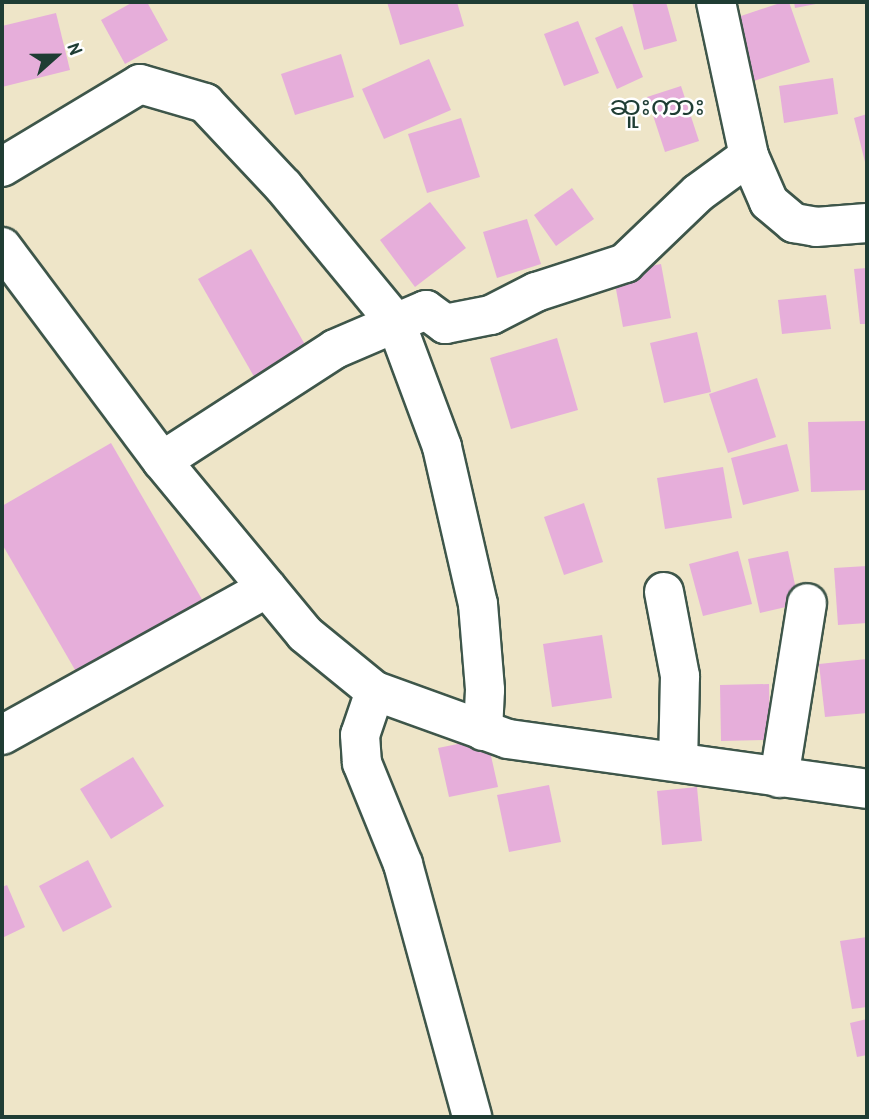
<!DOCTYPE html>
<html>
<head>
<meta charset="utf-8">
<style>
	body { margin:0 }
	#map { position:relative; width:869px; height:1119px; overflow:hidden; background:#eee5c8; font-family:"Patrick Hand","Noto Sans Myanmar",sans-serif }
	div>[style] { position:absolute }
	.building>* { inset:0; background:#e6aeda }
	.roads { filter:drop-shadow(2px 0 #3e564a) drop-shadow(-2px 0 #3e564a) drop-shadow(0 2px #3e564a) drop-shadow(0 -2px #3e564a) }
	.minor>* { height:38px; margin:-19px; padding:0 19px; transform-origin:19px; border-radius:19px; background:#fff }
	span { translate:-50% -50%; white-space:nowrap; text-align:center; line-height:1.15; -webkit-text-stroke:5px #fff; paint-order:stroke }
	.quarter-label { font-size:28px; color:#1f3d34 }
	.frame { position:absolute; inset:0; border:4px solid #1f3d34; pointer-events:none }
	.north { position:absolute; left:21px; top:21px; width:70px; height:70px; -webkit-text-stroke:5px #fff; paint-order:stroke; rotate:69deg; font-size:19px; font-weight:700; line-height:28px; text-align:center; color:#1f3d34 }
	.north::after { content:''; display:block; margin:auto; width:24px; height:32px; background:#1f3d34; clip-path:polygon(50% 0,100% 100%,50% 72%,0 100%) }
</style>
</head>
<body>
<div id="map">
	<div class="building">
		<div style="clip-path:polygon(133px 2px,147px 2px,168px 40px,125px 64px,101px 20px)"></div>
		<div style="clip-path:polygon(387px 2px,457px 2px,464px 26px,400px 45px)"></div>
		<div style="clip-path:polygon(632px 2px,666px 2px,677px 41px,644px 50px)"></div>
		<div style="clip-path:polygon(783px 2px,789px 2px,810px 62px,754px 81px,732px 19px)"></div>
		<div style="clip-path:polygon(794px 2px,821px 2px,821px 3px,795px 8px)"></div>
		<div style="clip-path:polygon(56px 13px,70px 70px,2px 87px,2px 26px)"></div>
		<div style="clip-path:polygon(578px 21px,599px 73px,564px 86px,544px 34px)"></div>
		<div style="clip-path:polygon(622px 26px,643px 77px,617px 89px,595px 38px)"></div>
		<div style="clip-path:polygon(341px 54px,354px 97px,295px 115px,281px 74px)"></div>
		<div style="clip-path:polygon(429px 59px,451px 110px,384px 139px,362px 89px)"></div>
		<div style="clip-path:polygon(833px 78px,838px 114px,784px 123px,779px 86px)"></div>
		<div style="clip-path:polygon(681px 86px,699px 141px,665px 152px,647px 97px)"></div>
		<div style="clip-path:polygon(867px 114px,867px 166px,866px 166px,854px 118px)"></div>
		<div style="clip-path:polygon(461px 118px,480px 177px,427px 193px,408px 134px)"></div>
		<div style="clip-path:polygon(572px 188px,594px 219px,556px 246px,534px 215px)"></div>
		<div style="clip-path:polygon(430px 202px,466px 248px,415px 287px,380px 240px)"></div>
		<div style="clip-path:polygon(527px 219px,541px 264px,497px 278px,483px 232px)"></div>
		<div style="clip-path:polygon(251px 249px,308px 350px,256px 380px,198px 279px)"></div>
		<div style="clip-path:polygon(661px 264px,671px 318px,623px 327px,613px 273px)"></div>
		<div style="clip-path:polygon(867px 268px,867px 324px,860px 324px,854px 269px)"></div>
		<div style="clip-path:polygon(826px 295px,831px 329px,782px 334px,778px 300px)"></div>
		<div style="clip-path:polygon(697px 332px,711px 392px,664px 403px,650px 343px)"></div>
		<div style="clip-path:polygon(557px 338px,578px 410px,511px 429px,490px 358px)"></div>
		<div style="clip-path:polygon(757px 378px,776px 437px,728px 453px,709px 394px)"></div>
		<div style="clip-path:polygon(865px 421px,867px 490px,811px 492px,808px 422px)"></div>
		<div style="clip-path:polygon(111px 443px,203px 601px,78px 675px,2px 544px,2px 506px)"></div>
		<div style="clip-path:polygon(787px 444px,799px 491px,743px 505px,731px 458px)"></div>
		<div style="clip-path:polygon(723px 467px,732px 518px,665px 529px,657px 478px)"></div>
		<div style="clip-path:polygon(584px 503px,603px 562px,564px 575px,544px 517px)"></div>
		<div style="clip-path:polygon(738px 551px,752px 604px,703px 616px,689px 564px)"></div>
		<div style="clip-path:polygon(788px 551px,799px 604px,760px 613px,748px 559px)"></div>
		<div style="clip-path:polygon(867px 566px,867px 623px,838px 625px,834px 568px)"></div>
		<div style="clip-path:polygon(602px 635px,612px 698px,552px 707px,543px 644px)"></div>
		<div style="clip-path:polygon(867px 659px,867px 713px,825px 717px,819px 664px)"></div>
		<div style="clip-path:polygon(769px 684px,770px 740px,721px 741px,720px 685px)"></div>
		<div style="clip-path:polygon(487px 738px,498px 787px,449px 797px,438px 748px)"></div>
		<div style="clip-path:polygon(133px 757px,164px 806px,111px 839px,80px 789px)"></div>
		<div style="clip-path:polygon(549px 785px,561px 842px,509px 852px,497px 795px)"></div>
		<div style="clip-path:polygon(697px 787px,702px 841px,662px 845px,657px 791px)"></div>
		<div style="clip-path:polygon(88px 860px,112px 907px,63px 932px,39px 886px)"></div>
		<div style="clip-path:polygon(7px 885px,25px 927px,2px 938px,2px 887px)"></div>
		<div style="clip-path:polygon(867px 937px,867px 1007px,852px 1009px,840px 941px)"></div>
		<div style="clip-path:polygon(867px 1019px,867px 1055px,857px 1057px,850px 1023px)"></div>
	</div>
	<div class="roads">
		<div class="minor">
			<div style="left:716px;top:2px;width:157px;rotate:77.9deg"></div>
			<div style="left:749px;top:156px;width:50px;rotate:66.5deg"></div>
			<div style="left:769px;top:202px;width:33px;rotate:40deg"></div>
			<div style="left:794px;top:223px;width:22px;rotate:10deg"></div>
			<div style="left:816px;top:227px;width:51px;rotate:-4.5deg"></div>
			<div style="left:2px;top:167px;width:161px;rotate:-31deg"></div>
			<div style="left:140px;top:84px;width:68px;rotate:16.3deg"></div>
			<div style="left:205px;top:103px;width:115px;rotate:46.8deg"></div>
			<div style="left:284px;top:187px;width:176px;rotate:50.5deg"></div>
			<div style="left:396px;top:323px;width:132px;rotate:69.6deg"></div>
			<div style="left:442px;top:447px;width:161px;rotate:77.1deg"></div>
			<div style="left:478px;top:604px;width:86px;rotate:85.3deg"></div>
			<div style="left:485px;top:690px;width:41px;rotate:92.8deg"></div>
			<div style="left:2px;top:247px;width:267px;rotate:53.2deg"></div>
			<div style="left:162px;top:461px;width:224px;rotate:50.4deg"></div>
			<div style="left:305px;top:634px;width:90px;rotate:39.2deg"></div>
			<div style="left:375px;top:691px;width:141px;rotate:19.8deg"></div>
			<div style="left:508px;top:739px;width:362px;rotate:7.9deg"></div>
			<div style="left:162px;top:461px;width:206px;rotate:-32.9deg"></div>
			<div style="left:335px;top:349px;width:99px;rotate:-23.2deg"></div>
			<div style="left:426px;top:310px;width:24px;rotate:36deg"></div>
			<div style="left:445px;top:324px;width:47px;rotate:-11.1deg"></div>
			<div style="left:491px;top:315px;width:51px;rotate:-27.1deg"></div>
			<div style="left:536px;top:292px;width:94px;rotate:-18deg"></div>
			<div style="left:625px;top:263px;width:101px;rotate:-43.8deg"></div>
			<div style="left:698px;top:193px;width:63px;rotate:-36deg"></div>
			<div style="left:664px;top:592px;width:86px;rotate:79.2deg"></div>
			<div style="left:680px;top:676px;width:86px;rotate:91.3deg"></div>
			<div style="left:375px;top:691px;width:46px;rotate:108.8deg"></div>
			<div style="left:360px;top:735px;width:28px;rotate:86deg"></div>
			<div style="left:362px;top:763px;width:109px;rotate:67.9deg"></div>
			<div style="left:403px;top:864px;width:262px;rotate:74.7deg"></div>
			<div style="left:2px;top:735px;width:303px;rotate:-29deg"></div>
			<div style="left:779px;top:778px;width:177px;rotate:-80.9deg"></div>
		</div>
	</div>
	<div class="quarter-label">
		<span style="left:657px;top:105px">ဆူးကား</span>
	</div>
	<div class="frame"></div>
	<div class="north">N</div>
</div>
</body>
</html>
